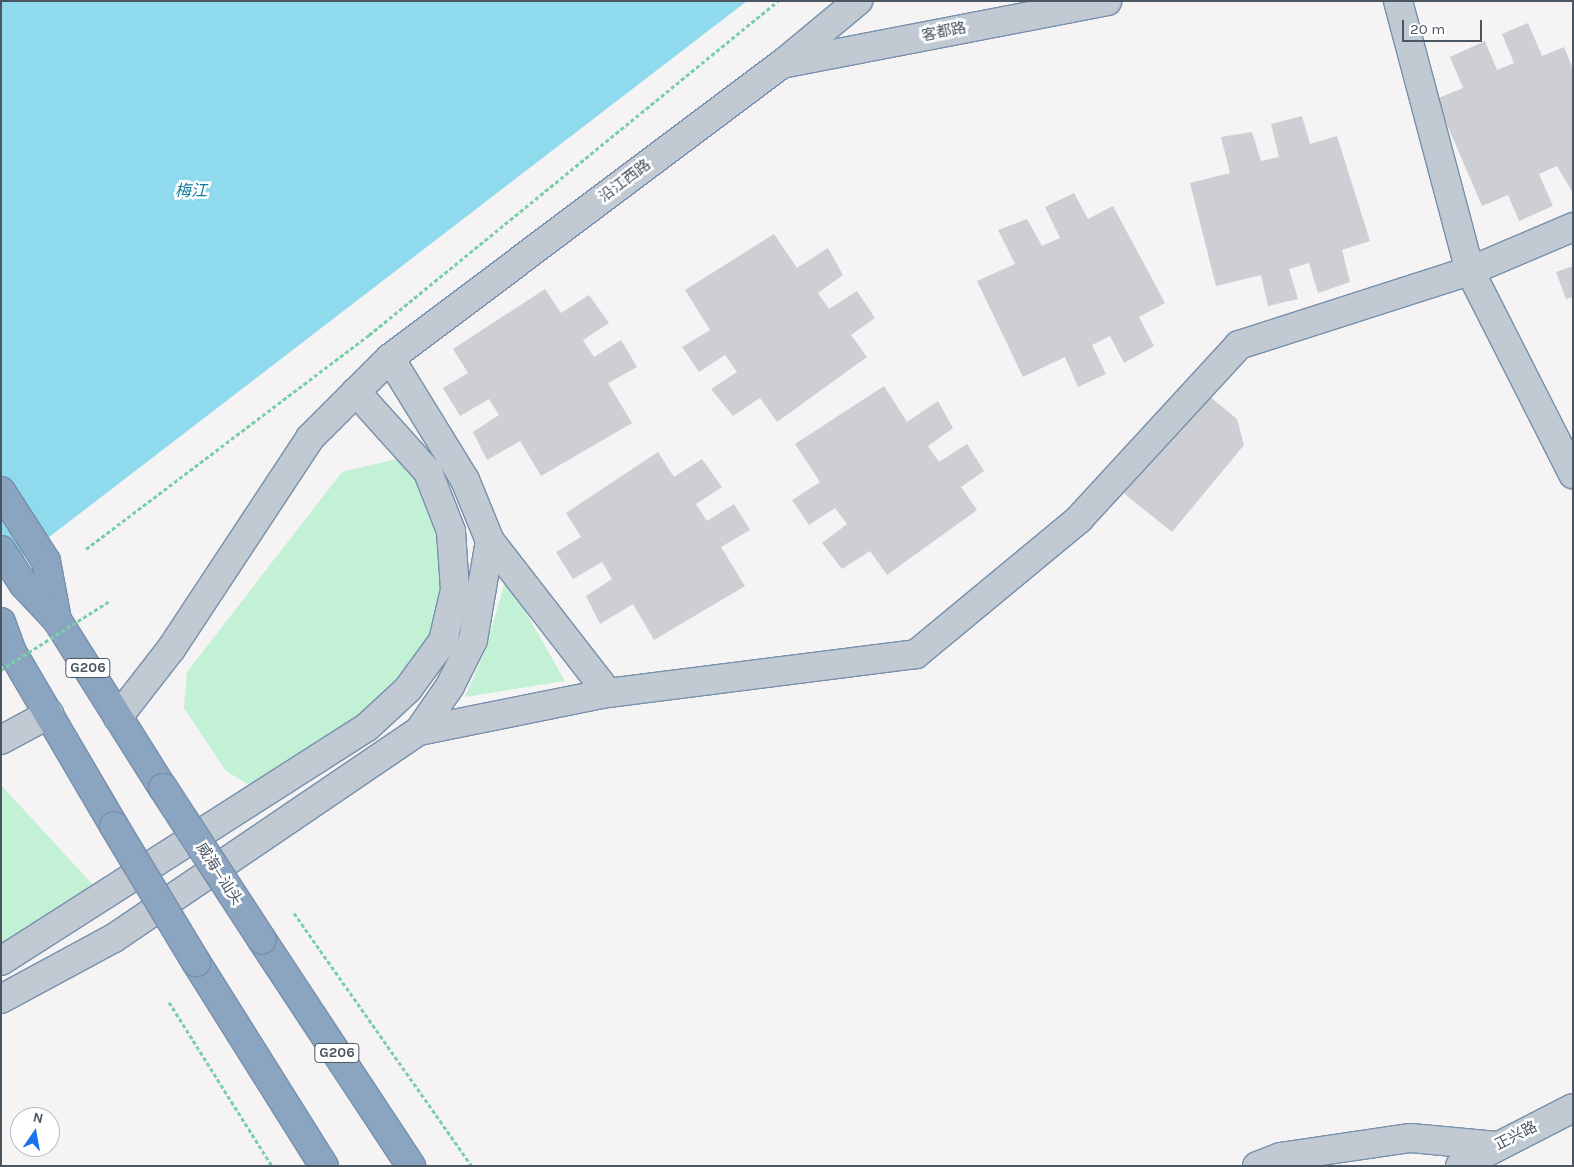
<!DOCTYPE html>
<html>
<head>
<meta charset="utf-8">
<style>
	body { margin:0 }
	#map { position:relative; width:1574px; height:1167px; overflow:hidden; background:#f5f3f3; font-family:Karla,"Noto Sans SC",sans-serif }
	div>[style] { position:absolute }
	.green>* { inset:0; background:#c3f1d5 }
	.water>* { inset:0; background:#90daee }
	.building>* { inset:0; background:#cdcfd5 }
	.path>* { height:3px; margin-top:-1.5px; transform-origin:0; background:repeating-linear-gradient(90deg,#7ad0a6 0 4px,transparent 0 6.5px) }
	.roads { filter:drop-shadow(1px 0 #7690ad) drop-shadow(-1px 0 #7690ad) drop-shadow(0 1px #7690ad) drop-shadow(0 -1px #7690ad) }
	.minor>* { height:28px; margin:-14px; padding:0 14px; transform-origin:14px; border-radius:14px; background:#c1cad2 }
	.highway>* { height:28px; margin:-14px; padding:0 14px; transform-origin:14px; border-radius:14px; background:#8ba5c1 }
	.path-bridge>* { height:3px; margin-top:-1.5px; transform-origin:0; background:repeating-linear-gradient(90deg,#7ad0a6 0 4px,transparent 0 6.5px) }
	.bridges { filter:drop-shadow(1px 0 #7690ad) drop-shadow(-1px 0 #7690ad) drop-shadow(0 1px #7690ad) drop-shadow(0 -1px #7690ad) }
	.highway-bridge>* { height:28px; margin:-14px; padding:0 14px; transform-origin:14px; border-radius:14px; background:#8ba5c1 }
	span { translate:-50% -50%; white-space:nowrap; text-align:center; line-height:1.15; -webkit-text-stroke:5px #fff; paint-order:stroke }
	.shield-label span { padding:1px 4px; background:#fff; border:1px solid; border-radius:4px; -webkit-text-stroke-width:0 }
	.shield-label { font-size:14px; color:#4a5661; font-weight:700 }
	.street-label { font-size:15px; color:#4a5661 }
	.water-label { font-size:16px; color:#0c7c9b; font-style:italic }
	.frame { position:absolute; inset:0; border:2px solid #4a5661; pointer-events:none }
	.north { position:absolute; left:10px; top:1107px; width:50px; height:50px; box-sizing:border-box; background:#fff; border:1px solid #b7bbc0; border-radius:50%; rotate:12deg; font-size:14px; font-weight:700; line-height:20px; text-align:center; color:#4a5661 }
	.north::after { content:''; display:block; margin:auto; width:18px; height:22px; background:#1a73e8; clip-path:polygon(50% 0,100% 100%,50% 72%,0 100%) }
	.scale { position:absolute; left:1402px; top:20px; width:80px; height:22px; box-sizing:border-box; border:2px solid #4a5661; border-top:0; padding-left:6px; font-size:15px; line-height:18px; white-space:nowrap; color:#4a5661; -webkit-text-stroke:4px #fff; paint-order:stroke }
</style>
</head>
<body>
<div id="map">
	<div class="green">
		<div style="clip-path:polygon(405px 457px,443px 510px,447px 616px,395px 695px,266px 779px,248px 784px,226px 771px,184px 708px,187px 672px,342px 472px)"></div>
		<div style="clip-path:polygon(506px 578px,565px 681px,465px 697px,485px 651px)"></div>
		<div style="clip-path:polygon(1px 785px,94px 886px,1px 944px)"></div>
	</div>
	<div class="water">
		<div style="clip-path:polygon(1px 1px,747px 1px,1px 574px)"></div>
	</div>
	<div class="building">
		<div style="clip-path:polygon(1528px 23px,1542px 56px,1564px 47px,1573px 69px,1573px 193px,1557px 166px,1539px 174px,1553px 206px,1519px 221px,1508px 195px,1482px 206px,1436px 99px,1463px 88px,1450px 57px,1485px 41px,1497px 70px,1514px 63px,1502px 34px)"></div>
		<div style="clip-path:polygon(1302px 116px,1310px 144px,1337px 136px,1370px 241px,1342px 250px,1350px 282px,1318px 293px,1309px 263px,1289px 269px,1298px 299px,1268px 306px,1261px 275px,1216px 286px,1190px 183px,1230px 173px,1221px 137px,1252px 132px,1261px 161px,1279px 157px,1271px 124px)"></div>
		<div style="clip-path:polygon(1074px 193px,1088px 219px,1113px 206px,1165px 303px,1139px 317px,1154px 346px,1124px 363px,1110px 336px,1092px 345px,1106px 374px,1078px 387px,1065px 357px,1023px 377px,977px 281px,1015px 264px,998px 230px,1027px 219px,1042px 246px,1060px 238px,1045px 207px)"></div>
		<div style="clip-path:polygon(774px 234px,797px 268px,828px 248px,843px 275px,818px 293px,829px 309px,857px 291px,875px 318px,851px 335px,867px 357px,777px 422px,760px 398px,733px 416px,711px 389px,737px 372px,725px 355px,699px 372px,682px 347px,710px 330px,685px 290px)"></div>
		<div style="clip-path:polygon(1573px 266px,1573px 297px,1566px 299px,1556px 272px)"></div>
		<div style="clip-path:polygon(545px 289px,561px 313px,589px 295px,609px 323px,583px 340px,594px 357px,621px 340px,637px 367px,608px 383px,632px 423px,541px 476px,520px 441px,487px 460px,473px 432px,499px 415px,489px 399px,460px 416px,443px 388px,468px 373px,453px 349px)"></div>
		<div style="clip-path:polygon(884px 386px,907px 422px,938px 401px,953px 428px,928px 446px,939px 462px,967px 444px,984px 471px,961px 487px,977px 510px,887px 575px,870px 551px,842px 569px,822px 543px,847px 524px,835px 508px,809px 525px,792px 500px,820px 482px,795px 444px)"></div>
		<div style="clip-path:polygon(1203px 391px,1237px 419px,1244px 445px,1172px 532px,1121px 491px)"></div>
		<div style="clip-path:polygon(658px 452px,674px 477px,702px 459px,722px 487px,696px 504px,707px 521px,734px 504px,750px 530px,721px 547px,745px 586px,654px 640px,633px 604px,600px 624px,586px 596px,612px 579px,602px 562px,573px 579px,556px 552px,581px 537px,566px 513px)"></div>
	</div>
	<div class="path">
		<div style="left:86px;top:549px;width:355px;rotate:-37.1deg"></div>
		<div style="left:369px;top:335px;width:528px;rotate:-39.24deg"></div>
		<div style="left:294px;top:913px;width:309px;rotate:54.9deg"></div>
		<div style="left:169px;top:1002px;width:194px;rotate:57.9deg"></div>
	</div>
	<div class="roads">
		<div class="minor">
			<div style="left:1398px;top:1px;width:279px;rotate:75.1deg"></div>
			<div style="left:1470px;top:271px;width:228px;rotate:63.1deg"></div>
			<div style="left:786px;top:63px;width:327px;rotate:-10.9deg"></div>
			<div style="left:608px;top:693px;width:310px;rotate:-7.2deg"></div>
			<div style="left:916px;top:654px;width:212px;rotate:-39.6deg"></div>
			<div style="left:1079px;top:519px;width:236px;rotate:-47.4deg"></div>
			<div style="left:1239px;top:345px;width:243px;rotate:-17.8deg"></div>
			<div style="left:1470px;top:271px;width:112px;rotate:-23.1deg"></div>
			<div style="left:118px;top:717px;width:86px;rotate:-52.1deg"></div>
			<div style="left:171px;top:649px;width:253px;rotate:-56.6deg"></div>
			<div style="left:310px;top:438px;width:113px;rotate:-45deg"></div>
			<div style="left:390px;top:358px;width:490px;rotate:-36.9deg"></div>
			<div style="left:782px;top:64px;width:99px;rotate:-39.7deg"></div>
			<div style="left:419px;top:731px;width:193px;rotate:-11.4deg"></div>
			<div style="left:608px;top:693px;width:192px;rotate:-127.8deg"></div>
			<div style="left:1px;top:740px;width:55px;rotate:-28.4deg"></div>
			<div style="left:1px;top:961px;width:434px;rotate:-32.6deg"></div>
			<div style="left:367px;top:727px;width:56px;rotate:-42.8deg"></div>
			<div style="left:408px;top:689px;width:59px;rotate:-53.9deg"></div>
			<div style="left:443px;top:641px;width:52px;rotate:-76.8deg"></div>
			<div style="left:455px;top:590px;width:59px;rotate:-93.9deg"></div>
			<div style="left:451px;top:531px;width:63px;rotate:-111.3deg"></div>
			<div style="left:428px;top:472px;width:108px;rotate:-132deg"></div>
			<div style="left:1px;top:999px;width:128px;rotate:-28.4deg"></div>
			<div style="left:114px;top:938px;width:369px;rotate:-34.2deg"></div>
			<div style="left:419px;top:731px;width:55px;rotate:-55.4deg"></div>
			<div style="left:450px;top:686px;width:51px;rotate:-63.4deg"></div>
			<div style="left:473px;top:640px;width:100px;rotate:-80.3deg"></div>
			<div style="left:490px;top:541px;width:66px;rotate:-112.3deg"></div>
			<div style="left:465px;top:480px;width:143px;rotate:-121.6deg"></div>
			<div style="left:1257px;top:1166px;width:25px;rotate:-21deg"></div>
			<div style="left:1280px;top:1157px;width:132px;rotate:-8.3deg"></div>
			<div style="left:1411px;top:1138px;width:86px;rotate:5.3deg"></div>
			<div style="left:1460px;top:1166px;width:127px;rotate:-27.2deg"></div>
		</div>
		<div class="highway">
			<div style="left:1px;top:491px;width:83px;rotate:57.3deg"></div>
			<div style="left:46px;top:561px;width:60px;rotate:79.4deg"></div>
			<div style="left:1px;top:550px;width:42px;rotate:56.7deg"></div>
			<div style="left:24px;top:585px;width:48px;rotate:46.7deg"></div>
			<div style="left:57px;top:620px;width:199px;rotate:57.8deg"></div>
			<div style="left:1px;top:622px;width:32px;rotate:70deg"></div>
			<div style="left:12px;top:652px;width:202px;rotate:59.6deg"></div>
			<div style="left:262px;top:940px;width:271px;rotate:56.6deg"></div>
			<div style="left:196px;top:962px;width:241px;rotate:57.9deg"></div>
		</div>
	</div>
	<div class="path-bridge">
		<div style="left:1px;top:670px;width:130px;rotate:-32.5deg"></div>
	</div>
	<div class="bridges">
		<div class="highway-bridge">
			<div style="left:163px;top:788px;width:181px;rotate:56.9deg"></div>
			<div style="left:114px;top:826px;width:159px;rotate:58.9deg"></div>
		</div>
	</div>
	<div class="shield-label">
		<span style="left:88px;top:668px">G206</span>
		<span style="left:337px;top:1053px">G206</span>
	</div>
	<div class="street-label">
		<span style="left:944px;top:32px;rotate:-11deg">客都路</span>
		<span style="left:625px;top:181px;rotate:-37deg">沿江西路</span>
		<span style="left:219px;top:874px;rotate:57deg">威海—汕头</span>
		<span style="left:1516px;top:1136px;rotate:-27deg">正兴路</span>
	</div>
	<div class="water-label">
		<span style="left:191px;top:191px">梅江</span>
	</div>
	<div class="frame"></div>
	<div class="north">N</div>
	<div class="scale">20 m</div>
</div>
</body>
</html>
